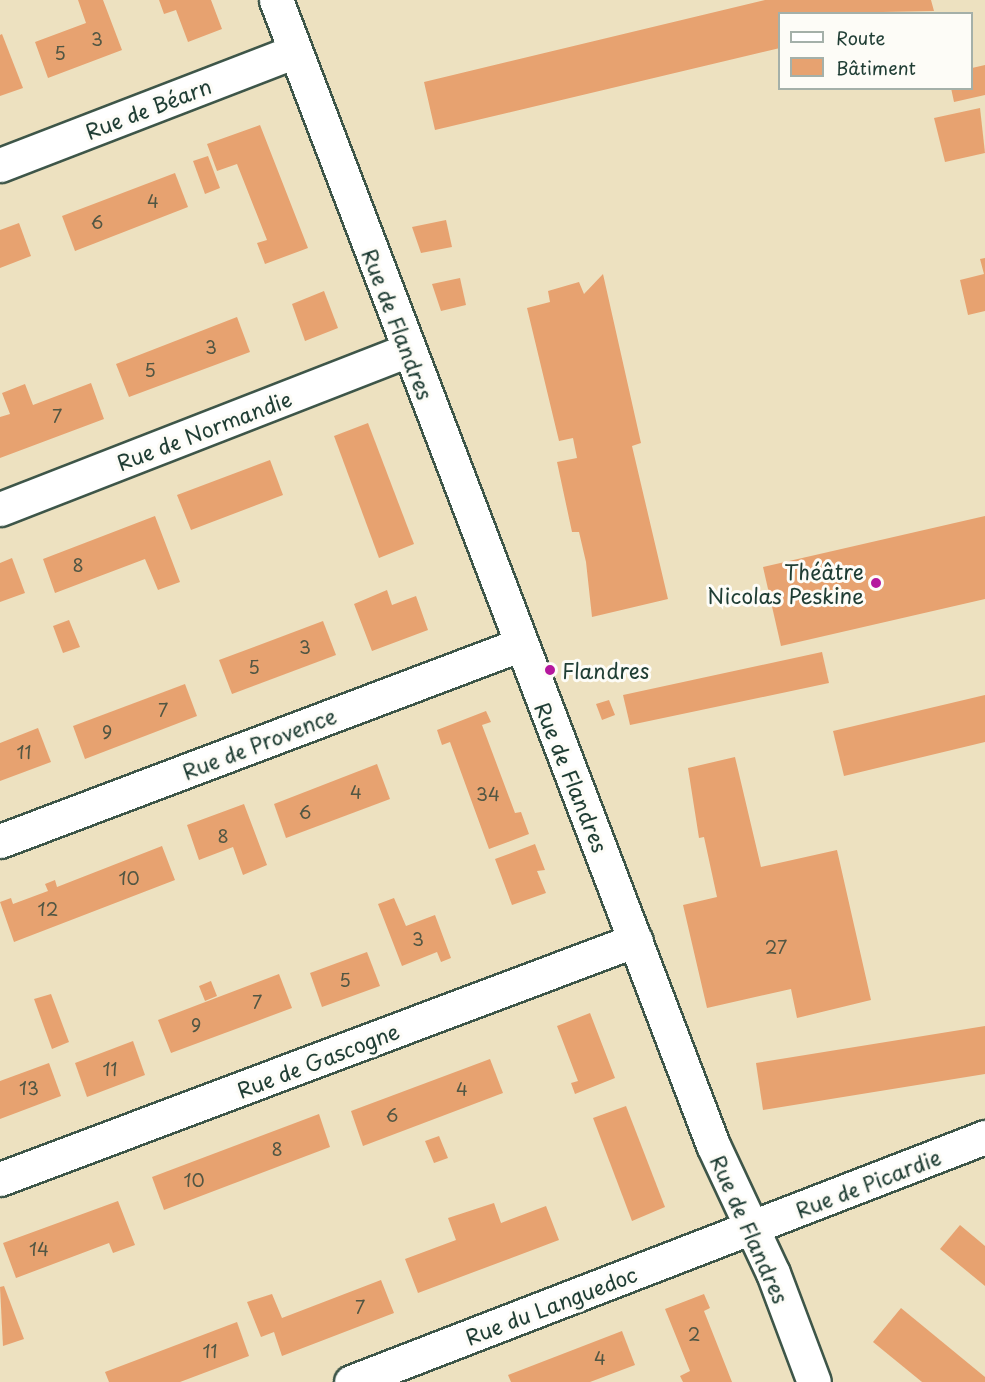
<!DOCTYPE html>
<html>
<head>
<meta charset="utf-8">
<style>
	body { margin:0 }
	#map { position:relative; width:985px; height:1382px; overflow:hidden; background:#ede1c0; font-family:"Playpen Sans",sans-serif }
	div>[style] { position:absolute }
	.building>* { inset:0; background:#e7a270 }
	.roads { filter:drop-shadow(2px 0 #3e5649) drop-shadow(-2px 0 #3e5649) drop-shadow(0 2px #3e5649) drop-shadow(0 -2px #3e5649) }
	.minor>* { height:33px; margin:-16.5px; padding:0 16.5px; transform-origin:16.5px; border-radius:16.5px; background:#fff }
	.dots>* { width:16px; height:16px; translate:-50% -50%; box-sizing:border-box; border:3px solid #fdfcf7; border-radius:50% }
	span { translate:-50% -50%; white-space:nowrap; text-align:center; line-height:1.15; -webkit-text-stroke:6px #fdfcf7; paint-order:stroke }
	.number-label { font-size:18px; color:#515643 }
	.number-label span { -webkit-text-stroke-width:0 }
	.street-label { font-size:21px; color:#1f3d34 }
	.poi-label { font-size:21px; color:#1f3d34 }
	.right { translate:-100% -50%; text-align:right }
	.left { translate:0 -50%; text-align:left }
	.legend { position:absolute; left:778px; top:12px; width:195px; height:78px; box-sizing:border-box; background:#fdfcf7; border:2px solid #a4b0a9; margin:0; padding:8px 10px; list-style:none; font-size:18px; color:#1f3d34 }
	.legend li { display:flex; align-items:center; gap:12px; height:30px }
	.legend b { width:30px; border:2px solid #a4b0a9 }
</style>
</head>
<body>
<div id="map">
	<div class="building">
		<div style="clip-path:polygon(78px 0,103px 0,122px 50px,48px 78px,35px 42px,86px 23px)"></div>
		<div style="clip-path:polygon(159px 0,211px 0,222px 29px,188px 42px,176px 10px,164px 14px)"></div>
		<div style="clip-path:polygon(765px 0,931px 0,934px 11px,780px 14px,780px 48px,435px 130px,424px 82px)"></div>
		<div style="clip-path:polygon(2px 34px,23px 88px,0 96px,0 35px)"></div>
		<div style="clip-path:polygon(985px 65px,985px 95px,954px 102px,951px 88px,972px 88px,972px 68px)"></div>
		<div style="clip-path:polygon(980px 108px,985px 153px,945px 162px,934px 118px)"></div>
		<div style="clip-path:polygon(260px 125px,308px 248px,265px 264px,257px 243px,267px 240px,237px 164px,217px 171px,207px 144px)"></div>
		<div style="clip-path:polygon(208px 156px,220px 188px,205px 194px,193px 161px)"></div>
		<div style="clip-path:polygon(175px 173px,188px 207px,75px 251px,62px 216px)"></div>
		<div style="clip-path:polygon(446px 220px,452px 247px,421px 253px,412px 227px)"></div>
		<div style="clip-path:polygon(19px 223px,31px 256px,0 268px,0 230px)"></div>
		<div style="clip-path:polygon(985px 258px,985px 311px,968px 315px,960px 280px,984px 274px,980px 259px)"></div>
		<div style="clip-path:polygon(603px 274px,641px 443px,632px 446px,668px 599px,592px 617px,586px 562px,579px 532px,572px 532px,557px 462px,577px 458px,573px 438px,559px 441px,527px 308px,550px 302px,548px 291px,579px 282px,584px 294px)"></div>
		<div style="clip-path:polygon(460px 278px,466px 305px,441px 311px,432px 284px)"></div>
		<div style="clip-path:polygon(324px 291px,338px 328px,305px 341px,292px 304px)"></div>
		<div style="clip-path:polygon(237px 317px,250px 352px,129px 397px,116px 364px)"></div>
		<div style="clip-path:polygon(91px 383px,104px 419px,0 458px,0 417px,10px 414px,2px 393px,25px 384px,33px 405px)"></div>
		<div style="clip-path:polygon(368px 423px,414px 544px,379px 558px,334px 436px)"></div>
		<div style="clip-path:polygon(270px 460px,283px 495px,191px 530px,177px 495px)"></div>
		<div style="clip-path:polygon(155px 516px,180px 582px,158px 590px,145px 559px,55px 593px,43px 559px)"></div>
		<div style="clip-path:polygon(985px 516px,985px 599px,781px 646px,763px 567px)"></div>
		<div style="clip-path:polygon(12px 558px,25px 593px,0 602px,0 563px)"></div>
		<div style="clip-path:polygon(387px 590px,392px 605px,416px 596px,428px 630px,372px 651px,354px 604px)"></div>
		<div style="clip-path:polygon(69px 620px,80px 647px,63px 653px,53px 626px)"></div>
		<div style="clip-path:polygon(323px 621px,336px 655px,232px 694px,219px 660px)"></div>
		<div style="clip-path:polygon(822px 652px,829px 683px,630px 725px,623px 695px)"></div>
		<div style="clip-path:polygon(185px 684px,197px 716px,85px 759px,73px 726px)"></div>
		<div style="clip-path:polygon(985px 695px,985px 742px,844px 776px,833px 731px)"></div>
		<div style="clip-path:polygon(609px 700px,615px 715px,602px 720px,596px 704px)"></div>
		<div style="clip-path:polygon(486px 711px,491px 722px,482px 725px,515px 813px,521px 812px,529px 834px,489px 849px,450px 742px,442px 745px,437px 730px)"></div>
		<div style="clip-path:polygon(38px 728px,51px 762px,0 781px,0 743px)"></div>
		<div style="clip-path:polygon(735px 757px,761px 867px,837px 850px,871px 1000px,797px 1018px,791px 989px,707px 1008px,683px 905px,717px 897px,704px 837px,699px 838px,688px 768px)"></div>
		<div style="clip-path:polygon(377px 764px,390px 799px,286px 838px,274px 804px)"></div>
		<div style="clip-path:polygon(244px 804px,267px 865px,243px 875px,233px 847px,199px 860px,187px 825px)"></div>
		<div style="clip-path:polygon(535px 844px,545px 870px,537px 871px,546px 893px,512px 905px,495px 859px)"></div>
		<div style="clip-path:polygon(162px 846px,175px 880px,14px 942px,0 902px,11px 898px,13px 904px,48px 891px,45px 884px,55px 880px,57px 887px)"></div>
		<div style="clip-path:polygon(394px 898px,406px 926px,435px 915px,451px 958px,441px 962px,437px 952px,402px 966px,378px 904px)"></div>
		<div style="clip-path:polygon(367px 952px,380px 986px,322px 1007px,310px 973px)"></div>
		<div style="clip-path:polygon(279px 974px,292px 1008px,171px 1053px,158px 1020px)"></div>
		<div style="clip-path:polygon(211px 981px,217px 996px,205px 1001px,199px 986px)"></div>
		<div style="clip-path:polygon(51px 994px,69px 1042px,52px 1049px,34px 999px)"></div>
		<div style="clip-path:polygon(590px 1013px,615px 1078px,575px 1094px,571px 1083px,578px 1081px,557px 1026px)"></div>
		<div style="clip-path:polygon(985px 1026px,985px 1074px,763px 1110px,756px 1063px)"></div>
		<div style="clip-path:polygon(133px 1041px,145px 1075px,87px 1097px,75px 1063px)"></div>
		<div style="clip-path:polygon(490px 1059px,503px 1093px,363px 1146px,351px 1111px)"></div>
		<div style="clip-path:polygon(49px 1063px,61px 1096px,0 1119px,0 1081px)"></div>
		<div style="clip-path:polygon(626px 1106px,665px 1207px,632px 1221px,593px 1118px)"></div>
		<div style="clip-path:polygon(319px 1114px,330px 1147px,164px 1210px,152px 1177px)"></div>
		<div style="clip-path:polygon(439px 1136px,448px 1158px,434px 1163px,425px 1141px)"></div>
		<div style="clip-path:polygon(118px 1201px,135px 1245px,113px 1253px,109px 1243px,16px 1278px,3px 1243px)"></div>
		<div style="clip-path:polygon(494px 1203px,501px 1223px,546px 1206px,559px 1240px,418px 1293px,405px 1259px,456px 1240px,448px 1218px)"></div>
		<div style="clip-path:polygon(960px 1225px,985px 1246px,985px 1286px,940px 1249px)"></div>
		<div style="clip-path:polygon(381px 1280px,394px 1313px,282px 1356px,274px 1332px,261px 1337px,247px 1302px,272px 1294px,282px 1318px)"></div>
		<div style="clip-path:polygon(4px 1286px,24px 1339px,3px 1346px,0 1287px)"></div>
		<div style="clip-path:polygon(704px 1294px,710px 1308px,704px 1311px,732px 1382px,683px 1382px,680px 1376px,690px 1371px,665px 1309px)"></div>
		<div style="clip-path:polygon(901px 1308px,985px 1377px,985px 1382px,922px 1382px,873px 1342px)"></div>
		<div style="clip-path:polygon(237px 1322px,249px 1356px,180px 1382px,109px 1382px,105px 1372px)"></div>
		<div style="clip-path:polygon(622px 1331px,635px 1365px,590px 1382px,511px 1382px,508px 1375px)"></div>
	</div>
	<div class="roads">
		<div class="minor">
			<div style="left:276px;top:0;width:1226px;rotate:69.11deg"></div>
			<div style="left:713px;top:1145px;width:141px;rotate:64.9deg"></div>
			<div style="left:773px;top:1273px;width:116px;rotate:69.4deg"></div>
			<div style="left:0;top:165px;width:316px;rotate:-21.1deg"></div>
			<div style="left:0;top:509px;width:437px;rotate:-21.3deg"></div>
			<div style="left:0;top:841px;width:555px;rotate:-20.69deg"></div>
			<div style="left:0;top:1179px;width:679px;rotate:-20.6deg"></div>
			<div style="left:351px;top:1382px;width:680px;rotate:-21.13deg"></div>
		</div>
	</div>
	<div class="dots">
		<div style="left:876px;top:583px;background:#b5179e"></div>
		<div style="left:550px;top:670px;background:#b5179e"></div>
	</div>
	<div class="number-label">
		<span style="left:97px;top:39px">3</span>
		<span style="left:60px;top:53px">5</span>
		<span style="left:153px;top:201px">4</span>
		<span style="left:97px;top:222px">6</span>
		<span style="left:211px;top:347px">3</span>
		<span style="left:150px;top:370px">5</span>
		<span style="left:57px;top:416px">7</span>
		<span style="left:78px;top:565px">8</span>
		<span style="left:305px;top:647px">3</span>
		<span style="left:254px;top:667px">5</span>
		<span style="left:163px;top:710px">7</span>
		<span style="left:107px;top:732px">9</span>
		<span style="left:24px;top:752px">11</span>
		<span style="left:356px;top:792px">4</span>
		<span style="left:488px;top:794px">34</span>
		<span style="left:305px;top:812px">6</span>
		<span style="left:223px;top:836px">8</span>
		<span style="left:129px;top:878px">10</span>
		<span style="left:48px;top:909px">12</span>
		<span style="left:418px;top:939px">3</span>
		<span style="left:776px;top:947px">27</span>
		<span style="left:345px;top:980px">5</span>
		<span style="left:257px;top:1002px">7</span>
		<span style="left:196px;top:1025px">9</span>
		<span style="left:110px;top:1069px">11</span>
		<span style="left:29px;top:1088px">13</span>
		<span style="left:462px;top:1089px">4</span>
		<span style="left:392px;top:1115px">6</span>
		<span style="left:277px;top:1149px">8</span>
		<span style="left:194px;top:1180px">10</span>
		<span style="left:39px;top:1249px">14</span>
		<span style="left:360px;top:1307px">7</span>
		<span style="left:694px;top:1334px">2</span>
		<span style="left:210px;top:1351px">11</span>
		<span style="left:600px;top:1358px">4</span>
	</div>
	<div class="street-label">
		<span style="left:148px;top:108px;rotate:-21deg">Rue de Béarn</span>
		<span style="left:398px;top:324px;rotate:69deg">Rue de Flandres</span>
		<span style="left:204px;top:430px;rotate:-21deg">Rue de Normandie</span>
		<span style="left:259px;top:743px;rotate:-21deg">Rue de Provence</span>
		<span style="left:572px;top:777px;rotate:68deg">Rue de Flandres</span>
		<span style="left:318px;top:1060px;rotate:-21deg">Rue de Gascogne</span>
		<span style="left:868px;top:1183px;rotate:-21deg">Rue de Picardie</span>
		<span style="left:750px;top:1229px;rotate:66deg">Rue de Flandres</span>
		<span style="left:551px;top:1305px;rotate:-21deg">Rue du Languedoc</span>
	</div>
	<div class="poi-label">
		<span class="right" style="left:864px;top:583px">Théâtre<br>Nicolas Peskine</span>
		<span class="left" style="left:562px;top:670px">Flandres</span>
	</div>
	<ul class="legend">
	<li><b style="height:8px;background:#fff"></b>Route</li>
	<li><b style="height:16px;background:#e7a270"></b>Bâtiment</li>
	</ul>
</div>
</body>
</html>
